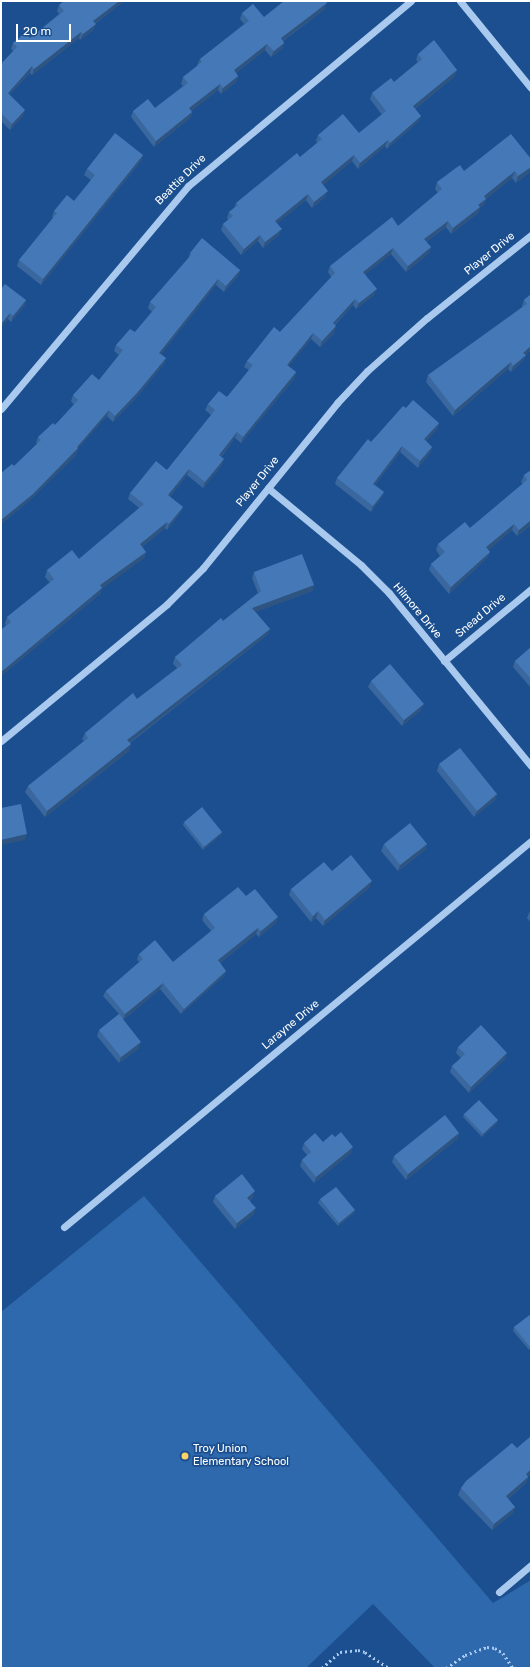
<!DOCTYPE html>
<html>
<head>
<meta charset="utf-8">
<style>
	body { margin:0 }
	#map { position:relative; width:532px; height:1669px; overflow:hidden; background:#1b4f8f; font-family:Rubik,sans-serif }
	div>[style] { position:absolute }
	.green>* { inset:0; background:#2e69ad }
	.path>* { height:2.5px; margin-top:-1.25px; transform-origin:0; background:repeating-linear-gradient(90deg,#a9c9ee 0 2px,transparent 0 5px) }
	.minor>* { height:7px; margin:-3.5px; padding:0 3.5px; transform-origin:3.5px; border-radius:3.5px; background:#a9c9ee }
	.wall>* { inset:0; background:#3a679d }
	.shaded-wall>* { inset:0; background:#305480 }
	.building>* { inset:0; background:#4478b7 }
	.dots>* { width:11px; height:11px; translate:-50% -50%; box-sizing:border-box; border:2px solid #1b4f8f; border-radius:50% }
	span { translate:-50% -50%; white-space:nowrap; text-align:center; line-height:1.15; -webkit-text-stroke:3.5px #1b4f8f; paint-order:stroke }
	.street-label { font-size:11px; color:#fff }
	.poi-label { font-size:11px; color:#fff }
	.left { translate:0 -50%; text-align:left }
	.frame { position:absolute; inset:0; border:2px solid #fff; pointer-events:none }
	.scale { position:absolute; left:16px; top:24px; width:55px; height:18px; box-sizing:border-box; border:2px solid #fff; border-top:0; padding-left:5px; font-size:12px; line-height:14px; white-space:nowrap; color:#fff; -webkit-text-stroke:3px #1b4f8f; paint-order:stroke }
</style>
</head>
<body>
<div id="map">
	<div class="green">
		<div style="clip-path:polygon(144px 1196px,493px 1603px,531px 1580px,531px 1668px,435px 1668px,373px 1604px,306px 1668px,1px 1668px,1px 1312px)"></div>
	</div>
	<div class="path">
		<div style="left:322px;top:1668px;width:24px;rotate:-42deg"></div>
		<div style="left:340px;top:1652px;width:18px;rotate:-6deg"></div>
		<div style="left:358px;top:1650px;width:7px;rotate:16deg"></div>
		<div style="left:365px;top:1652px;width:29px;rotate:34deg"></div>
		<div style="left:446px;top:1668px;width:23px;rotate:-34deg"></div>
		<div style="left:465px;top:1655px;width:23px;rotate:-20deg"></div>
		<div style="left:487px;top:1647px;width:8px;rotate:7deg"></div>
		<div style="left:495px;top:1648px;width:9px;rotate:32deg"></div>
		<div style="left:503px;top:1653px;width:18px;rotate:56deg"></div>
	</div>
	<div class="minor">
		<div style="left:460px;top:1px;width:112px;rotate:50.8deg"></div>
		<div style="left:1px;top:409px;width:291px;rotate:-50deg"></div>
		<div style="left:188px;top:186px;width:290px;rotate:-39.7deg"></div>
		<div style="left:268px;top:488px;width:121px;rotate:39.6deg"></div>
		<div style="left:361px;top:565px;width:40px;rotate:45deg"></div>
		<div style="left:389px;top:593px;width:224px;rotate:50.6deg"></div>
		<div style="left:444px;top:661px;width:113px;rotate:-39.6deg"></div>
		<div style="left:1px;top:741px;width:215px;rotate:-39.5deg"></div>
		<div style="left:167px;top:604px;width:51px;rotate:-45deg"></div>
		<div style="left:203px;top:568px;width:213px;rotate:-50.9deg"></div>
		<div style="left:337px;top:403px;width:44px;rotate:-46.8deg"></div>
		<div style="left:367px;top:371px;width:80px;rotate:-41.5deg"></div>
		<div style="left:427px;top:318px;width:133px;rotate:-38.6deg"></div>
		<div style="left:64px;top:1227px;width:606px;rotate:-39.58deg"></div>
		<div style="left:499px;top:1592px;width:42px;rotate:-40.2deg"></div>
	</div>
	<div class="wall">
		<div style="clip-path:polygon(124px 1px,95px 24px,93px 30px,80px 40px,79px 38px,32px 75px,30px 73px,9px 95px,23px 116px,10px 130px,1px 121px,1px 64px,13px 51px,11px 49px,13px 43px,30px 38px,59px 14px,57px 11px,59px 5px)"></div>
		<div style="clip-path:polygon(325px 9px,283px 41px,284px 43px,282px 49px,271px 57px,265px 50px,236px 73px,238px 76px,236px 82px,221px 94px,218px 90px,191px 111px,192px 112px,190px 118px,154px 147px,131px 117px,133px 111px,155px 108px,183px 86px,181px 84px,183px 77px,198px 66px,197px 65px,200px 59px,244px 24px,240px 19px,242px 13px,264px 17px)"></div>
		<div style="clip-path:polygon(418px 54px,457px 70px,454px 77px,415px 109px,421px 116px,418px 122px,387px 149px,385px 146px,358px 169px,352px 161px,323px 185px,325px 197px,312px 208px,306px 200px,277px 223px,279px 235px,263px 248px,258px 241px,241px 255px,221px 230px,223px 224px,228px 220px,227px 218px,229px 212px,234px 208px,236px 203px,300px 157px,317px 143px,316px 141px,318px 135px,359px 133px,382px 115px,370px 99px,372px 93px,394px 82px,418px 62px,416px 60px)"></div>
		<div style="clip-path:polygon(143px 155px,141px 161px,41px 285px,17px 266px,19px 260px,53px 218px,52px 217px,54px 211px,74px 201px,91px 180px,84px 175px,87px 169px)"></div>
		<div style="clip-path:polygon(531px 159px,531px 171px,516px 183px,512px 178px,486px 199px,484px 205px,480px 207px,478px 213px,451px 234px,446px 227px,426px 242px,431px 247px,429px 253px,406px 272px,391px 254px,365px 274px,374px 295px,356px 309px,353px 305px,335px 325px,334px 333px,320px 347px,311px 339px,288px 366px,296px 372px,294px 379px,241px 443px,235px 438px,221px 457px,222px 465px,203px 488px,187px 475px,170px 497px,183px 507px,180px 513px,167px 530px,165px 528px,142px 547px,146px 552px,144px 558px,102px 588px,100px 594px,1px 676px,1px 630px,6px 625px,5px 624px,7px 617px,50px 583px,45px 577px,47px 570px,79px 559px,139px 508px,128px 499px,130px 493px,167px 470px,211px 415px,205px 410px,208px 404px,227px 397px,249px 370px,244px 367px,247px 361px,280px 332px,331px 277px,328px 272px,330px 266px,398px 226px,438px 193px,435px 189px,437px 182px,464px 171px)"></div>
		<div style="clip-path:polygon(190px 253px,240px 270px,238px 276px,224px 292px,216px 285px,161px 354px,166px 358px,164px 364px,135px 399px,113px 422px,107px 416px,78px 448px,76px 455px,30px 500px,1px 524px,1px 473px,14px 466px,37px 444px,36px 443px,38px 437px,55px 425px,74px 405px,71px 401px,73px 395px,99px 380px,119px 355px,114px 351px,116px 345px,135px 332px,152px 312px,148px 308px,150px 302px,188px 259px)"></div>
		<div style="clip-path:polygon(1px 289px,26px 300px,24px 306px,11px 322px,8px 319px,1px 327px)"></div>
		<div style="clip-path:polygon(531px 294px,526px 355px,523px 361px,511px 372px,508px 369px,453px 416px,426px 382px,428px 375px,522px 307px,522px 306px,524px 300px)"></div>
		<div style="clip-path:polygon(406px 408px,439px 423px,437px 429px,426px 441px,432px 447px,430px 453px,418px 468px,400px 452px,375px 485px,384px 492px,381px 498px,371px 512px,335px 484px,337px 478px,371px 442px)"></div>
		<div style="clip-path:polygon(531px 470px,531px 525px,517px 536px,512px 530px,488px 550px,490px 552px,487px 558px,449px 594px,429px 570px,431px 564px,440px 556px,436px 550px,438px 544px,470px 528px,523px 484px,521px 482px,524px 475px)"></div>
		<div style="clip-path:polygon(254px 572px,314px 585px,312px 591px,255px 612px,270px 629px,267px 635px,130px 743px,129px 751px,45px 817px,25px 792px,28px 786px,84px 741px,82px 739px,85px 733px,137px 699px,177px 668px,173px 664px,175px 657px,223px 621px,258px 593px,252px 578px)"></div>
		<div style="clip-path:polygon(531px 647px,531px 688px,513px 667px,515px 661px)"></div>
		<div style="clip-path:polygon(371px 681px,421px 710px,402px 726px,368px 687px)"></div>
		<div style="clip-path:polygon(439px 764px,497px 794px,495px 800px,474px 817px,437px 771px)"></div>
		<div style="clip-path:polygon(184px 822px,222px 832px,221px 835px,203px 850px,183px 825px)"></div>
		<div style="clip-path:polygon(384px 844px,427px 844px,425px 850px,398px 871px,381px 851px)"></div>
		<div style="clip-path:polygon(332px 871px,370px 887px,323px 926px,316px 918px,311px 922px,289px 895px,291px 889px)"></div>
		<div style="clip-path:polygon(246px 896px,276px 923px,259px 937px,256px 934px,220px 963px,226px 971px,224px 976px,181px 1014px,160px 989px,123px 1020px,139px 1048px,119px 1063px,97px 1036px,99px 1030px,119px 1014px,103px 996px,106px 991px,139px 962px,137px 959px,139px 954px,173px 962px,211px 931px,202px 920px,204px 914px)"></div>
		<div style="clip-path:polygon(531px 911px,531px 923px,527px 918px,529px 913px)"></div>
		<div style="clip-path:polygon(458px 1047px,505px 1059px,469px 1093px,450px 1072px,452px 1066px,461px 1058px,456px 1053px)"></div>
		<div style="clip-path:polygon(464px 1114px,498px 1120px,497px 1123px,482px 1137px,463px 1117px)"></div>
		<div style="clip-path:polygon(459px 1133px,457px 1139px,406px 1180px,392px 1162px,394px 1156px)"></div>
		<div style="clip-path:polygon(335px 1137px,351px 1153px,314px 1183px,300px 1166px,302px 1160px,307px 1155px,302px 1149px,304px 1143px,323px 1142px)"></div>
		<div style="clip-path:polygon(215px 1196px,253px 1197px,250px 1200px,254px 1214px,235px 1229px,213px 1202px)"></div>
		<div style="clip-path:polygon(320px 1199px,354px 1213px,338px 1226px,318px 1203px)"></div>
		<div style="clip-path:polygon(531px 1314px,531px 1348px,529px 1350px,513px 1331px,514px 1327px)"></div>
		<div style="clip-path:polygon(517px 1448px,531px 1473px,528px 1476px,528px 1477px,526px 1483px,508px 1499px,515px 1507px,513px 1513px,492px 1530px,458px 1495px,461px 1488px)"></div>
	</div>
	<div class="shaded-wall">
		<div style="clip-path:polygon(119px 1px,124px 1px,91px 27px,93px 21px)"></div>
		<div style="clip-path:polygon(327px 3px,325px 9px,278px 44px,281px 38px)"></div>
		<div style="clip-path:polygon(96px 24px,93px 30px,80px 40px,83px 34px)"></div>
		<div style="clip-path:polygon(81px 32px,79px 38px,32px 75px,34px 69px)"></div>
		<div style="clip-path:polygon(284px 43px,282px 49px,271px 57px,274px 51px)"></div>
		<div style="clip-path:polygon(267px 44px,265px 50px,231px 77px,234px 70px)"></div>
		<div style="clip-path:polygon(32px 66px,30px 73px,5px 99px,8px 93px)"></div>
		<div style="clip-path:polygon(457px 70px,454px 77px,411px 112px,413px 106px)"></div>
		<div style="clip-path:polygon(238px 76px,236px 82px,221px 94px,223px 88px)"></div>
		<div style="clip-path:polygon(220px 84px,218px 90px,187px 115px,189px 108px)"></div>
		<div style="clip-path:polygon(25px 110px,23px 116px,10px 130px,12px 124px)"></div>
		<div style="clip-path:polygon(192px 112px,190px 118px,154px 147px,156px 141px)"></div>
		<div style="clip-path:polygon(421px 116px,418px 122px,387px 149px,390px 143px)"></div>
		<div style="clip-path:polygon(388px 140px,385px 146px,358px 169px,360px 163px)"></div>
		<div style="clip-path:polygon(143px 155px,141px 161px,41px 285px,43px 279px)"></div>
		<div style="clip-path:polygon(354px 155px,352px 161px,319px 189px,321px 182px)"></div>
		<div style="clip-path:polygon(531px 167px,531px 171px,516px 183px,518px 176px)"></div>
		<div style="clip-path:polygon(515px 171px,512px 178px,486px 199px,484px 205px,480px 207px,478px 213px,451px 234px,453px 228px,478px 205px,484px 196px)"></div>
		<div style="clip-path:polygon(328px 191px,325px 197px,312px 208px,314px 202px)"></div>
		<div style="clip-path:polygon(308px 194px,306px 200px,273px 227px,275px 221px)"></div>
		<div style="clip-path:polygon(448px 221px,446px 227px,422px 245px,424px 239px)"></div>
		<div style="clip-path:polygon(282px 229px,279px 235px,263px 248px,265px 242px)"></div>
		<div style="clip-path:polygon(260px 235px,258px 241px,241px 255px,244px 249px)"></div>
		<div style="clip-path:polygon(431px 247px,429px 253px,406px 272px,408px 266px)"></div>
		<div style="clip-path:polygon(393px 248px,391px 254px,361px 278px,363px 272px)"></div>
		<div style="clip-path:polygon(240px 270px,238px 276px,224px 292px,226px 286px)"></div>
		<div style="clip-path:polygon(218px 279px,216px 285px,157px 359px,159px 353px)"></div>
		<div style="clip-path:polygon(377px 289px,374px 295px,356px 309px,359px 303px)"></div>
		<div style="clip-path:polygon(355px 299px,353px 305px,330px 329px,333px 323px)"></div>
		<div style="clip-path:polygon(26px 300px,24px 306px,11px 322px,13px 316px)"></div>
		<div style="clip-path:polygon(10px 313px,8px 319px,1px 327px,1px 324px)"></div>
		<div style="clip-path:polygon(336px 326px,334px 333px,320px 347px,322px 341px)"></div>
		<div style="clip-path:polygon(313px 333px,311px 339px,285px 371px,287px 365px)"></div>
		<div style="clip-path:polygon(531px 346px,531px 351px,521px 359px,523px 353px)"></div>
		<div style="clip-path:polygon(526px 355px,523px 361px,511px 372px,513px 366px)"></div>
		<div style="clip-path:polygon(166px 358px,164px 364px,135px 399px,113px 422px,115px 416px)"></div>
		<div style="clip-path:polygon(511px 362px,508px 369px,453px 416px,455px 410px)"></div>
		<div style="clip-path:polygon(296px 372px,294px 379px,241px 443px,243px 437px)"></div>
		<div style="clip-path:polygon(109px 410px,107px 416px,75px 452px,78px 448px,76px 455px,30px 500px,1px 524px,1px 520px,77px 447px)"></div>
		<div style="clip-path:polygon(439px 423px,437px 429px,422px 446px,424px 439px)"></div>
		<div style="clip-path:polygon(237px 432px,235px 438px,217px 461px,219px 455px)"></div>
		<div style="clip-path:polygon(402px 446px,400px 452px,371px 490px,373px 484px)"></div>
		<div style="clip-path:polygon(432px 447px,430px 453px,418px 468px,420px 461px)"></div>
		<div style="clip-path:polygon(224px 459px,222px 465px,203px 488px,205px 482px)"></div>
		<div style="clip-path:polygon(189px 469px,187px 475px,166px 502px,168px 495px)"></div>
		<div style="clip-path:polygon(384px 492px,381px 498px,371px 512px,373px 506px)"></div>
		<div style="clip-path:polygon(183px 507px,180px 513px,167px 530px,169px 524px)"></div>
		<div style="clip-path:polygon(531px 520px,531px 525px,517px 536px,519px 530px)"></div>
		<div style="clip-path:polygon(167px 522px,165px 528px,138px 550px,140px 544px)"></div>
		<div style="clip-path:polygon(514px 524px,512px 530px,484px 554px,486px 547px)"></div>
		<div style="clip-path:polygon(146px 552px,144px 558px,98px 592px,100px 585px)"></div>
		<div style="clip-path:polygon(490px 552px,487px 558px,449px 594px,451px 587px)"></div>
		<div style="clip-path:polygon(314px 585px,312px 591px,250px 614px,252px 608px)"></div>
		<div style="clip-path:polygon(102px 588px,100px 594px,1px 676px,1px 672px)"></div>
		<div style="clip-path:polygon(270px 629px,267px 635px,125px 746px,127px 740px)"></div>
		<div style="clip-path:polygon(424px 704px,421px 710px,402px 726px,404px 720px)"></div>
		<div style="clip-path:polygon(131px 744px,129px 751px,45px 817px,47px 811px)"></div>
		<div style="clip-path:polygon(497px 794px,495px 800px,474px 817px,477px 811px)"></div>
		<div style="clip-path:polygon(222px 832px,221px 835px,203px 850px,204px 847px)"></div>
		<div style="clip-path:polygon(27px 834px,25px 840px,1px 845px,1px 840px)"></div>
		<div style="clip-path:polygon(427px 844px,425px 850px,398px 871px,400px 865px)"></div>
		<div style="clip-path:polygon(372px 881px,370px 887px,323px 926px,325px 920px)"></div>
		<div style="clip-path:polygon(318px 911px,316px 918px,311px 922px,313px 916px)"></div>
		<div style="clip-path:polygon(278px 917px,276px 923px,259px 937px,261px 931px)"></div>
		<div style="clip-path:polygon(258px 928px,256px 934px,216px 966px,218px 960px)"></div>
		<div style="clip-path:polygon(226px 971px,224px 976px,181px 1014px,184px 1009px)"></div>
		<div style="clip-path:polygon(163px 983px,160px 989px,123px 1020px,125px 1014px)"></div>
		<div style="clip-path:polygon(141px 1042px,139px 1048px,119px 1063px,121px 1057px)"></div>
		<div style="clip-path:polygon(507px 1053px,505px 1059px,469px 1093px,471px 1087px)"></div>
		<div style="clip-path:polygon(498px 1120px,497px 1123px,482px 1137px,483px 1134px)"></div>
		<div style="clip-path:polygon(459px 1133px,457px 1139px,406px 1180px,408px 1174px)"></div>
		<div style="clip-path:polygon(353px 1147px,351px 1153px,314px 1183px,316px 1177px)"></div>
		<div style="clip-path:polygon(255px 1191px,253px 1197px,245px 1204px,247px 1198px)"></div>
		<div style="clip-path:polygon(256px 1208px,254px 1214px,235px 1229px,237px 1223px)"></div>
		<div style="clip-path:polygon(355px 1210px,354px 1213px,338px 1226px,339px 1223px)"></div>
		<div style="clip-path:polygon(531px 1469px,531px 1473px,523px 1480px,526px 1474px)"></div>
		<div style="clip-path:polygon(528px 1477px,526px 1483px,504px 1502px,506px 1496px)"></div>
		<div style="clip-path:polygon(515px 1507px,513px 1513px,492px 1530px,494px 1524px)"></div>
	</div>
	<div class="building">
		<div style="clip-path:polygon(64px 1px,119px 1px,93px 21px,96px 24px,83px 34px,81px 32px,34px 69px,32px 66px,8px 93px,25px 110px,12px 124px,1px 113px,1px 64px,17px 47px,13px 43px,26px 32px,30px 38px,64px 11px,59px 5px)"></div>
		<div style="clip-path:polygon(284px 1px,326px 1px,327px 3px,281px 38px,284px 43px,274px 51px,267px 44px,234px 70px,238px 76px,223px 88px,220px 84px,189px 108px,192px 112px,156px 141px,133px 111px,148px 99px,155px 108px,188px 83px,183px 77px,202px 62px,200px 59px,249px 21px,242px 13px,253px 4px,264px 17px)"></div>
		<div style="clip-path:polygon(434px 40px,457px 70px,413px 106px,421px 116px,390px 143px,388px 140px,360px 163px,354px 155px,321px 182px,328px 191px,314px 202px,308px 194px,275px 221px,282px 229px,265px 242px,260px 235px,244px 249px,223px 224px,233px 216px,229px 212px,238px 205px,236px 203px,297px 153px,300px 157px,322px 139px,318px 135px,343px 114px,359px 133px,386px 111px,372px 93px,391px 78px,394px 82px,422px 59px,418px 54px)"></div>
		<div style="clip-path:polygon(115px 133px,143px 155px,43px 279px,19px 260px,57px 213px,54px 211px,67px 195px,74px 201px,95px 175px,87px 169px)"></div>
		<div style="clip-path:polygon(511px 134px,531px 159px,531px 167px,518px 176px,515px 171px,484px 196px,486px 199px,478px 205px,480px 207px,453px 228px,448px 221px,424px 239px,431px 247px,408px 266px,393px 248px,363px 272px,377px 289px,359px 303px,355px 299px,333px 323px,336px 326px,322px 341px,313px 333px,287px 365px,296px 372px,243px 437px,237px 432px,219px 455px,224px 459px,205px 482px,189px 469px,168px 495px,183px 507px,169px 524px,167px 522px,140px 544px,146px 552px,100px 585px,102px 588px,1px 672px,1px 630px,11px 622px,7px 617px,54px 579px,47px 570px,72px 550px,79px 559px,144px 504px,130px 493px,156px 461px,167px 470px,215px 410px,208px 404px,219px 391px,227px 397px,253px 365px,247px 361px,274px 327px,280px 332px,335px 273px,330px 266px,392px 217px,398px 226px,442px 189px,437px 182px,460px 165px,464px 171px)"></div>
		<div style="clip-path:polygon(202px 238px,240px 270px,226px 286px,218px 279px,159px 353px,166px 358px,137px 393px,115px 416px,109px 410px,77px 447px,78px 448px,33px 494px,1px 520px,1px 473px,12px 464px,14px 466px,41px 440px,38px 437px,53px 423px,55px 425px,78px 400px,73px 395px,92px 374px,99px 380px,123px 350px,116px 345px,130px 329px,135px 332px,156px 307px,150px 302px,191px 255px,190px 253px)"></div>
		<div style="clip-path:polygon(5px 284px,26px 300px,13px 316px,10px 313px,1px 324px,1px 289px)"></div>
		<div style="clip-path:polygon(531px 294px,531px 346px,523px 353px,526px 355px,513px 366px,511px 362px,455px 410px,428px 375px,527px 304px,524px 300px)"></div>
		<div style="clip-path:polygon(413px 400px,439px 423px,424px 439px,432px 447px,420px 461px,402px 446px,373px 484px,384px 492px,373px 506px,337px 478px,368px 439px,371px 442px,403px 406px,406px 408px)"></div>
		<div style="clip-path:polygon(531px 470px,531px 520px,519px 530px,514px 524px,486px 547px,490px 552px,451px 587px,431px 564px,445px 552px,438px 544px,465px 522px,470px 528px,527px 480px,524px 475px)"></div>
		<div style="clip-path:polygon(302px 554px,314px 585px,252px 608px,270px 629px,127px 740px,131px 744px,47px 811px,28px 786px,88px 738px,85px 733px,133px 693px,137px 699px,182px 665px,175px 657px,221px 618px,223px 621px,261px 591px,254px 572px)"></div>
		<div style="clip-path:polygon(531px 647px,531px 679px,515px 661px)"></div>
		<div style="clip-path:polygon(390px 664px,424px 704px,404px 720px,371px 681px)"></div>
		<div style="clip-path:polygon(460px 748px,497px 794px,477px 811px,439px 764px)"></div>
		<div style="clip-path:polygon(21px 804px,27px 834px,1px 840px,1px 808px)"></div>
		<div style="clip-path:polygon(202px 807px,222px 832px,204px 847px,184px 822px)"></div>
		<div style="clip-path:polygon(410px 823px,427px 844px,400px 865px,384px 844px)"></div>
		<div style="clip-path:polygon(351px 855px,372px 881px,325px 920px,318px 911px,313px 916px,291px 889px,324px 862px,332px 871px)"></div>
		<div style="clip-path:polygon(238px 887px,246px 896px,255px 889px,278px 917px,261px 931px,258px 928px,218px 960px,226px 971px,184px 1009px,163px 983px,125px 1014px,106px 991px,143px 959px,139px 954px,155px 940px,173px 962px,215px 928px,204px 914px)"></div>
		<div style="clip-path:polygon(119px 1014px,141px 1042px,121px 1057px,99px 1030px)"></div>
		<div style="clip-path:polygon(481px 1025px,507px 1053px,471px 1087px,452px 1066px,465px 1054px,458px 1047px)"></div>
		<div style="clip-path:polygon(479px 1100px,498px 1120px,483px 1134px,464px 1114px)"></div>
		<div style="clip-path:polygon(445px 1115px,459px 1133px,408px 1174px,394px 1156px)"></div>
		<div style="clip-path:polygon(341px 1132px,353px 1147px,316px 1177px,302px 1160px,311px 1152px,304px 1143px,315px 1133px,323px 1142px,332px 1134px,335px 1137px)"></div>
		<div style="clip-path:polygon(242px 1174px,255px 1191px,247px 1198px,256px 1208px,237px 1223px,215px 1196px)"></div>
		<div style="clip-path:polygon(336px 1187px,355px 1210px,339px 1223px,320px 1199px)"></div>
		<div style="clip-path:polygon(531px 1314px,531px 1346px,530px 1347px,514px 1327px)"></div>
		<div style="clip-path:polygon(531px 1436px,531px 1469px,526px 1474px,528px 1477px,506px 1496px,515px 1507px,494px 1524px,461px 1488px,466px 1481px,512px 1443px,517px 1448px)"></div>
	</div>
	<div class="dots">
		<div style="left:185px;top:1456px;background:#ffd166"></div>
	</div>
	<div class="street-label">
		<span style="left:181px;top:180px;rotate:-45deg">Beattie Drive</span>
		<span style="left:490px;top:254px;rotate:-39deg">Player Drive</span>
		<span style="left:258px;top:482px;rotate:-51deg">Player Drive</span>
		<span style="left:417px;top:611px;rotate:50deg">Hilmore Drive</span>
		<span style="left:481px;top:616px;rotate:-40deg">Snead Drive</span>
		<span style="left:291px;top:1025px;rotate:-40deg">Larayne Drive</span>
	</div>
	<div class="poi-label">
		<span class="left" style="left:193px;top:1456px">Troy Union<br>Elementary School</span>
	</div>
	<div class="frame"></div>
	<div class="scale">20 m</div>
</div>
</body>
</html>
